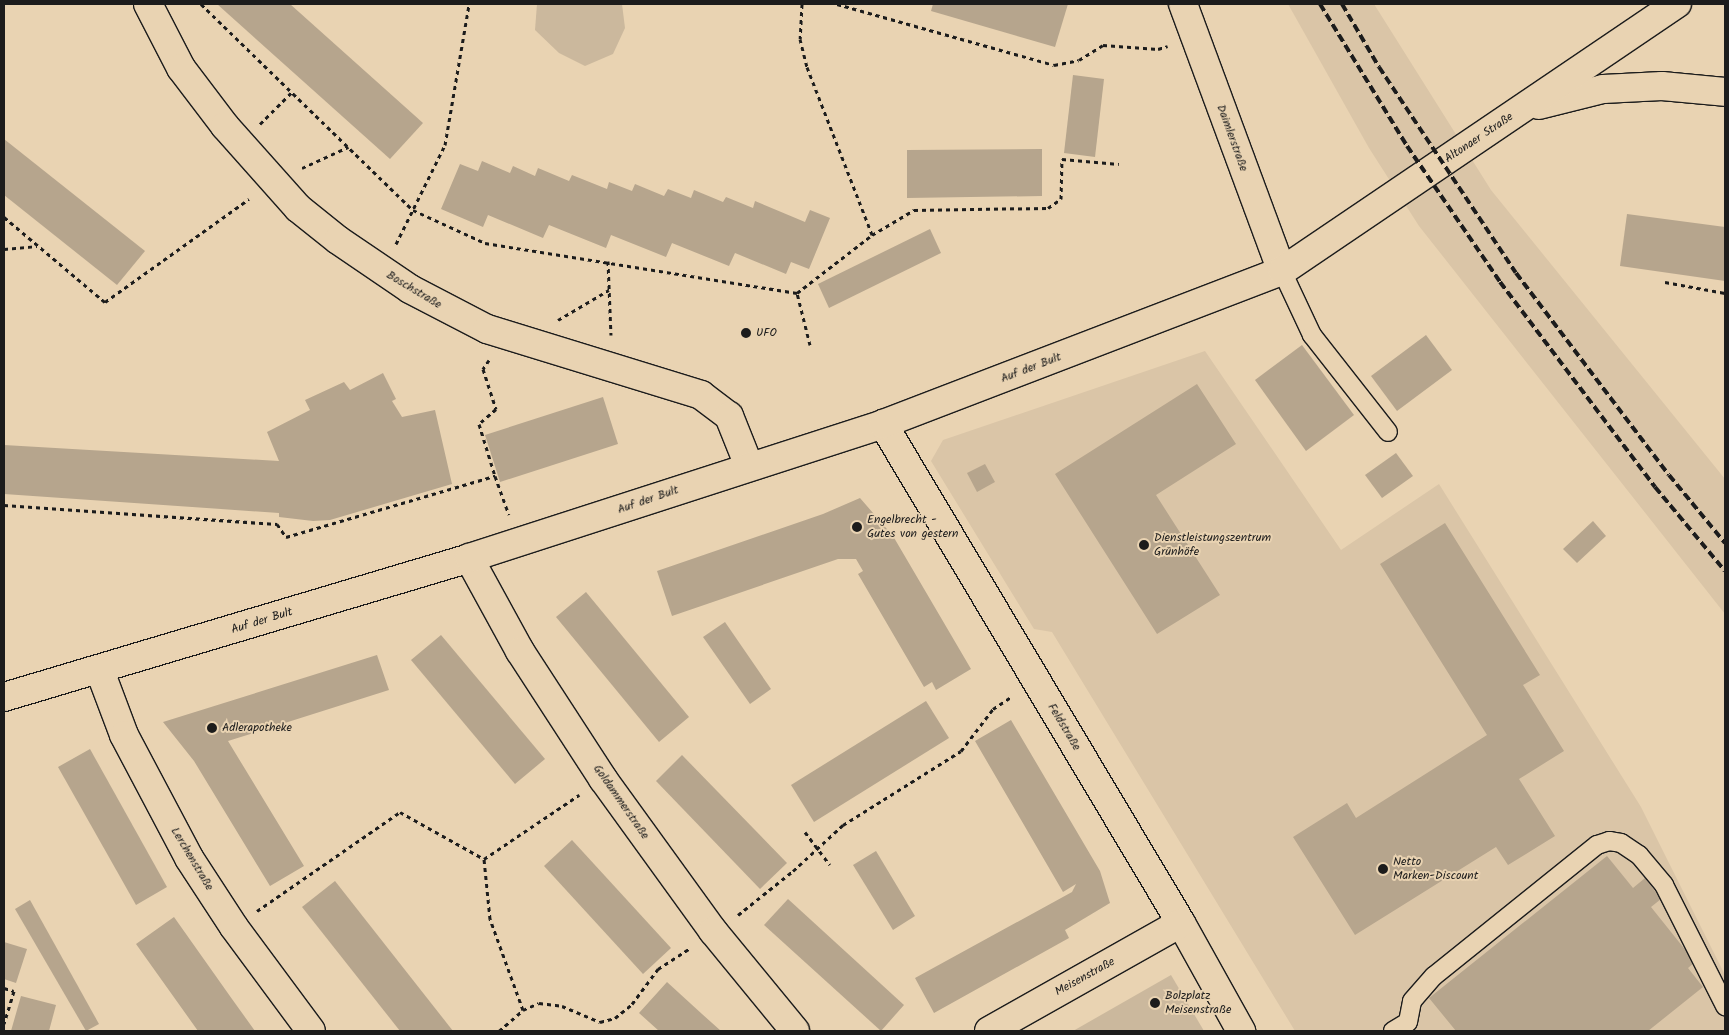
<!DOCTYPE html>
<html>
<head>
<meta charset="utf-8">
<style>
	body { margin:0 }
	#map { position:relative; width:1729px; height:1035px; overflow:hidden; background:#e9d3b2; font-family:Kalam,sans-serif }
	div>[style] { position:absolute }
	.built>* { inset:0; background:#dac5a7 }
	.green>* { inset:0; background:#cbb89d }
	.building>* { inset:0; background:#b6a58d }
	.path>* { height:3px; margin-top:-1.5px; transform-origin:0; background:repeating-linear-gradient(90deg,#1c1c1c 0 4px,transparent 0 8px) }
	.roads { filter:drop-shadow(1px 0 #1c1c1c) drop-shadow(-1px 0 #1c1c1c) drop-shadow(0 1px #1c1c1c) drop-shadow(0 -1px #1c1c1c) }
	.service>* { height:18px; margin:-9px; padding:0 9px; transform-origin:9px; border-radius:9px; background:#e9d3b2 }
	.minor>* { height:28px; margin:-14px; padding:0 14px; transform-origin:14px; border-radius:14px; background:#e9d3b2 }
	.tertiary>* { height:28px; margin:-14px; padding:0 14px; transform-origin:14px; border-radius:14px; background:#e9d3b2 }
	.rail>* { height:4px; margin-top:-2px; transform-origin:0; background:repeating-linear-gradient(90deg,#1c1c1c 0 8px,transparent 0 12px) }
	.dots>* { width:14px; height:14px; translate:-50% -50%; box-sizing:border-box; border:2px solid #e9d3b2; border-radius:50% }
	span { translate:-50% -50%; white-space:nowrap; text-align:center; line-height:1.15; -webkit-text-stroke:4px #e9d3b2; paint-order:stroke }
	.street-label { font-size:12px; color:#1c1c1c }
	.poi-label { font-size:12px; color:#1c1c1c }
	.left { translate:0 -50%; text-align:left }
	.frame { position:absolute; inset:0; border:5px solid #1c1c1c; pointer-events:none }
</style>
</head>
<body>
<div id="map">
	<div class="built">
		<div style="clip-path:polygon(1288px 4px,1374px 4px,1491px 190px,1725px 479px,1725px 614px,1419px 226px,1369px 148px)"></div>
		<div style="clip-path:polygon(1205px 351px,1341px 550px,1439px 484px,1641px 807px,1725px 975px,1725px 1031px,1295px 1031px,1052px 632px,1034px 629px,931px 461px,943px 440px)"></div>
	</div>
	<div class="green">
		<div style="clip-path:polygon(537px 4px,622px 4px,625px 28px,613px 54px,585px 66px,559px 53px,535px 30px)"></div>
		<div style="clip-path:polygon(1171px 975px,1204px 1031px,1073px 1031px)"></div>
	</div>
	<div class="building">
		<div style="clip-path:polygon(217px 4px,290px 4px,423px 123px,390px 159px)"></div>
		<div style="clip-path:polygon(933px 4px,1068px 4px,1055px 47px,931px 11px)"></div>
		<div style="clip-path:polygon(1073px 75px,1104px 79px,1095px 157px,1064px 153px)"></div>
		<div style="clip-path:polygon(4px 139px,145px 251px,117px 285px,4px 195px)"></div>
		<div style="clip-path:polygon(1042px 149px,1042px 196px,907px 198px,907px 150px)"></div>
		<div style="clip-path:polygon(482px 161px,510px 173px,513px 166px,535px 176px,538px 168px,569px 181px,572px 175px,607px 189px,609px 182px,632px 191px,635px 184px,664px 196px,668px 189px,691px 198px,694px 190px,723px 202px,726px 197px,753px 208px,755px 201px,805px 222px,810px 210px,830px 218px,809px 269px,791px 262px,786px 274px,735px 253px,729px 266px,672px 243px,666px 257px,611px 235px,606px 248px,549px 225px,543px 238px,488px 215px,483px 227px,441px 209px,460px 164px,478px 171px)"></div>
		<div style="clip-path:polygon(1627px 214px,1725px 227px,1725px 281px,1620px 266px)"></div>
		<div style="clip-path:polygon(930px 229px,941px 253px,829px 308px,818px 284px)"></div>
		<div style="clip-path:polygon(1426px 335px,1452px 370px,1397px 411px,1371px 376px)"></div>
		<div style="clip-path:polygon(1302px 345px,1354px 415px,1306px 451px,1255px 380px)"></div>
		<div style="clip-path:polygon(383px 373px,396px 399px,392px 401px,402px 417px,435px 410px,452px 484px,330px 520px,313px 521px,279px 517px,279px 513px,4px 494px,4px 445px,279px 461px,267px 432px,310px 410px,305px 400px,344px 382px,350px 390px)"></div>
		<div style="clip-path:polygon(1197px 384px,1236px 444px,1156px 495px,1220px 595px,1157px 634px,1055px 474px)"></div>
		<div style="clip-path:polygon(603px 397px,618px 444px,500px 482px,485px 435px)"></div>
		<div style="clip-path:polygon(1396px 453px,1413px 476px,1382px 498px,1365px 475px)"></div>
		<div style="clip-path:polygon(985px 464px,995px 482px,977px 492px,967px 473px)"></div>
		<div style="clip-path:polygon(860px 498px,893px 536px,971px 669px,936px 690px,932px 682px,924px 687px,858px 574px,863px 571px,856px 559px,838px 559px,672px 616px,657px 571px,823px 514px)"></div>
		<div style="clip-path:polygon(1593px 521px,1606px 536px,1577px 563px,1563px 549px)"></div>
		<div style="clip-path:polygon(1445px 523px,1540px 675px,1523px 685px,1564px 751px,1519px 779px,1555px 836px,1508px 865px,1496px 847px,1355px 935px,1293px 837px,1347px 803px,1356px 818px,1487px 735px,1380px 564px)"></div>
		<div style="clip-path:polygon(586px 592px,689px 717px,659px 742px,556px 617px)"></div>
		<div style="clip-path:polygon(725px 622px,771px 689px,750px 704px,703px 637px)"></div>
		<div style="clip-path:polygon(441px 635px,545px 759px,515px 784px,411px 660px)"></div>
		<div style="clip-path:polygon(377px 655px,389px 690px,228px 741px,304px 866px,270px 886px,194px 761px,163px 722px)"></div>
		<div style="clip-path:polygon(926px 701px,949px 738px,814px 822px,791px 785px)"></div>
		<div style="clip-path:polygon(1011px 720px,1100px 871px,1110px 903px,1065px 930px,1069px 938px,934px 1013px,915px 978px,1072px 892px,1076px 884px,1063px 892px,975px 741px)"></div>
		<div style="clip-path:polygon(90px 749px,167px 887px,136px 905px,58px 767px)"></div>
		<div style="clip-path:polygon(682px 755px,787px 863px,760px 889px,656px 781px)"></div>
		<div style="clip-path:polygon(572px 840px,671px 948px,643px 974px,544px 866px)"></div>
		<div style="clip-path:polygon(876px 851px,915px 916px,893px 930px,853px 865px)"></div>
		<div style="clip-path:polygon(1607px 856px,1633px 888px,1645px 878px,1661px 899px,1651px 907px,1695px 962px,1688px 968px,1703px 987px,1648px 1031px,1456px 1031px,1429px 998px)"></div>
		<div style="clip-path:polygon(335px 881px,453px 1031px,400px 1031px,302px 907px)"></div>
		<div style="clip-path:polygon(788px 899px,904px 1005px,881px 1031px,764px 925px)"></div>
		<div style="clip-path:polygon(30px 900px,99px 1024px,86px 1031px,15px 909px)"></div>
		<div style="clip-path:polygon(174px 917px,232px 999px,255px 1031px,198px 1031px,136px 944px)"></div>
		<div style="clip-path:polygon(4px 942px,27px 949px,16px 983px,4px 979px)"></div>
		<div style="clip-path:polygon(667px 982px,702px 1014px,721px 1031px,659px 1031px,639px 1013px)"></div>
		<div style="clip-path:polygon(21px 996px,56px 1005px,49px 1031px,11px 1031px)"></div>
	</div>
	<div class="path">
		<div style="left:201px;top:4px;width:296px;rotate:44.2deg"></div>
		<div style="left:413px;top:210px;width:79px;rotate:24.6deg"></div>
		<div style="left:485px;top:243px;width:316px;rotate:9.1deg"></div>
		<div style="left:802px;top:4px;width:35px;rotate:93deg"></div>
		<div style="left:800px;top:39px;width:29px;rotate:76deg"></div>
		<div style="left:807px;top:67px;width:180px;rotate:68.8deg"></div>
		<div style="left:837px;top:4px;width:225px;rotate:15.7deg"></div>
		<div style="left:1054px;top:65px;width:25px;rotate:-11deg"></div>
		<div style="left:1079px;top:60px;width:28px;rotate:-32deg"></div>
		<div style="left:1103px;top:45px;width:55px;rotate:4.2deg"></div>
		<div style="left:1158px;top:49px;width:10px;rotate:-17deg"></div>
		<div style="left:260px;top:124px;width:45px;rotate:-45deg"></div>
		<div style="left:302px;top:168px;width:51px;rotate:-24.5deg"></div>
		<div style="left:4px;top:217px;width:132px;rotate:40.1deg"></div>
		<div style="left:105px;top:302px;width:177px;rotate:-35.6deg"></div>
		<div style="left:396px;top:244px;width:110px;rotate:-63.7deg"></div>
		<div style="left:445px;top:145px;width:143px;rotate:-80.3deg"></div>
		<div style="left:4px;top:249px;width:33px;rotate:-5deg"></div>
		<div style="left:608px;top:261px;width:74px;rotate:87.7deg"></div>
		<div style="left:1665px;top:282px;width:61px;rotate:10.4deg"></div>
		<div style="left:558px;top:320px;width:59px;rotate:-30.5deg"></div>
		<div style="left:810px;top:345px;width:54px;rotate:-104deg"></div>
		<div style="left:797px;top:293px;width:95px;rotate:-37.7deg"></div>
		<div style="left:872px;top:235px;width:49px;rotate:-30.8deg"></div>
		<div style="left:914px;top:210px;width:134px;rotate:-0.9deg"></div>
		<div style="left:1048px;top:208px;width:16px;rotate:-35deg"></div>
		<div style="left:1061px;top:199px;width:40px;rotate:-88.6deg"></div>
		<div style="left:1062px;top:159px;width:57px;rotate:5deg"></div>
		<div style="left:489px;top:360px;width:11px;rotate:124deg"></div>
		<div style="left:483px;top:369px;width:42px;rotate:72deg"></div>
		<div style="left:496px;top:409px;width:23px;rotate:139deg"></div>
		<div style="left:479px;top:424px;width:54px;rotate:72.9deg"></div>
		<div style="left:4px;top:505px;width:274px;rotate:4deg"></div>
		<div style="left:277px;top:524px;width:16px;rotate:55deg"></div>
		<div style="left:286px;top:537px;width:218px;rotate:-16.3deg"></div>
		<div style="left:495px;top:476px;width:41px;rotate:70.3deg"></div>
		<div style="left:805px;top:832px;width:41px;rotate:52.9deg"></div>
		<div style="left:257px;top:911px;width:174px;rotate:-34.7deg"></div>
		<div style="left:400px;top:812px;width:96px;rotate:29.2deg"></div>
		<div style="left:738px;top:915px;width:70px;rotate:-38.7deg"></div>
		<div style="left:793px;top:871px;width:68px;rotate:-42.6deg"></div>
		<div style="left:843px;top:825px;width:139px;rotate:-32.1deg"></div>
		<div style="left:961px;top:751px;width:53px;rotate:-52.7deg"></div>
		<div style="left:993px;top:709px;width:23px;rotate:-34deg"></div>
		<div style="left:4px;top:988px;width:10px;rotate:17deg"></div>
		<div style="left:14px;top:991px;width:34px;rotate:107deg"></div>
		<div style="left:523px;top:1010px;width:97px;rotate:-109.9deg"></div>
		<div style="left:490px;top:919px;width:60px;rotate:-95.7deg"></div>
		<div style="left:484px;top:859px;width:115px;rotate:-34deg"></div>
		<div style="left:499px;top:1031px;width:32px;rotate:-41deg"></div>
		<div style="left:523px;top:1010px;width:17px;rotate:-24deg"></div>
		<div style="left:539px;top:1003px;width:23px;rotate:7deg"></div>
		<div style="left:562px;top:1006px;width:41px;rotate:22.8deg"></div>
		<div style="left:600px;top:1022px;width:16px;rotate:-15deg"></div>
		<div style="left:615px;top:1018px;width:22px;rotate:-39deg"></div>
		<div style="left:632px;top:1004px;width:44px;rotate:-53.4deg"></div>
		<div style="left:658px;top:969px;width:38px;rotate:-33deg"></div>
	</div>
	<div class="roads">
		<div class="service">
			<div style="left:1282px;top:271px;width:71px;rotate:64.9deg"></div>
			<div style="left:1312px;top:335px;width:123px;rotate:51.9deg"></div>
			<div style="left:1393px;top:1031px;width:17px;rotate:-31deg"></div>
			<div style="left:1408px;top:1022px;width:21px;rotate:-79deg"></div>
			<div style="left:1412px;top:1001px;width:33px;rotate:-49deg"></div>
			<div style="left:1434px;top:976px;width:209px;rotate:-38.8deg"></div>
			<div style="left:1597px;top:845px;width:13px;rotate:-18deg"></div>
			<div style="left:1609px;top:841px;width:12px;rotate:9deg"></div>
			<div style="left:1621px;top:843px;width:22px;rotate:34deg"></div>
			<div style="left:1639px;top:855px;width:39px;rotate:50deg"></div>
			<div style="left:1664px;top:885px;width:136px;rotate:63.2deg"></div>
		</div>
		<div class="minor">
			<div style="left:883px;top:424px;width:581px;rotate:59.15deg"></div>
			<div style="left:1181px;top:923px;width:124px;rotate:60.9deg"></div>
			<div style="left:469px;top:558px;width:106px;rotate:61.3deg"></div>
			<div style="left:520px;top:651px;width:153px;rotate:57deg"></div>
			<div style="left:603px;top:779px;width:188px;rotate:54.1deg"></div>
			<div style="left:713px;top:931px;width:129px;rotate:50.6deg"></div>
			<div style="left:100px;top:671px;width:68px;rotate:69.4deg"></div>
			<div style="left:124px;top:735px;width:139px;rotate:62.1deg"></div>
			<div style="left:189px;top:858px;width:82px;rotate:56.9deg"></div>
			<div style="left:234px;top:927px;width:129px;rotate:53.5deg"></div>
			<div style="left:989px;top:1031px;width:220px;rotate:-29.4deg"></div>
		</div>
		<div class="tertiary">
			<div style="left:148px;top:4px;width:72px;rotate:62.7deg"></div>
			<div style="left:181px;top:68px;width:73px;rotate:52.8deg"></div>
			<div style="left:225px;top:126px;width:110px;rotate:48.3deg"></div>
			<div style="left:298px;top:208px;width:51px;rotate:38.7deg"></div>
			<div style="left:338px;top:240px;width:87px;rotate:34.2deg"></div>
			<div style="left:410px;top:289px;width:87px;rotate:27.5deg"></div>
			<div style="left:487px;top:329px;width:224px;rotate:17.1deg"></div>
			<div style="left:701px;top:395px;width:35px;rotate:37deg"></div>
			<div style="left:729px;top:416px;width:54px;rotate:68.2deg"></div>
			<div style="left:1183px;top:4px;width:285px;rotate:69.7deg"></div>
			<div style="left:1539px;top:105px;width:66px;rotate:-14deg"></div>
			<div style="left:1603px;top:89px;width:59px;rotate:-2.9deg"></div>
			<div style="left:1662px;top:86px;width:63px;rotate:5.4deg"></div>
			<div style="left:4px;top:697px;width:485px;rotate:-16.6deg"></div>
			<div style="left:469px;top:558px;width:435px;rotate:-17.9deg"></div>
			<div style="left:883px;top:424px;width:427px;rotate:-21deg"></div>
			<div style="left:1282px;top:271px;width:477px;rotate:-34.1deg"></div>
		</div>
	</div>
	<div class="rail">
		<div style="left:1320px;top:4px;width:167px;rotate:58.5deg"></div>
		<div style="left:1407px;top:146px;width:165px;rotate:55.6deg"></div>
		<div style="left:1500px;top:282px;width:257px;rotate:52.9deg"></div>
		<div style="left:1655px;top:487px;width:109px;rotate:50.2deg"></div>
		<div style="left:1342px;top:4px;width:73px;rotate:59.6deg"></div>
		<div style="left:1379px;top:67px;width:247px;rotate:56.4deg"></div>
		<div style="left:1516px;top:273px;width:253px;rotate:52.9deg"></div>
		<div style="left:1669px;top:475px;width:88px;rotate:50.5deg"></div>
	</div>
	<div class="dots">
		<div style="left:746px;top:333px;background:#1c1c1c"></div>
		<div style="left:857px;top:527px;background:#1c1c1c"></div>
		<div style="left:1144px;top:545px;background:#1c1c1c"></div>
		<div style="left:212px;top:728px;background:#1c1c1c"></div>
		<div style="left:1383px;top:869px;background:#1c1c1c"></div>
		<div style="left:1155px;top:1003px;background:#1c1c1c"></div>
	</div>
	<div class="street-label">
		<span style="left:1232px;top:138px;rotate:70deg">Daimlerstraße</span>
		<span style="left:1479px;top:138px;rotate:-34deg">Altonaer Straße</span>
		<span style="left:414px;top:290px;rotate:31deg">Boschstraße</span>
		<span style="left:1031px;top:368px;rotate:-21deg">Auf der Bult</span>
		<span style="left:648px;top:500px;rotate:-19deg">Auf der Bult</span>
		<span style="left:262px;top:621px;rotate:-17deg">Auf der Bult</span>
		<span style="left:1064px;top:727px;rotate:59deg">Feldstraße</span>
		<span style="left:621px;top:802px;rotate:55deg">Goldammerstraße</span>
		<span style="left:192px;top:859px;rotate:59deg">Lerchenstraße</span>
		<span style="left:1085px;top:977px;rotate:-29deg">Meisenstraße</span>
	</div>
	<div class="poi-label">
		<span class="left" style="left:756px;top:333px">UFO</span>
		<span class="left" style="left:867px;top:527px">Engelbrecht -<br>Gutes von gestern</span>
		<span class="left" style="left:1154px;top:545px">Dienstleistungszentrum<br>Grünhöfe</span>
		<span class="left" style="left:222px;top:728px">Adlerapotheke</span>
		<span class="left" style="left:1393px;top:869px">Netto<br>Marken-Discount</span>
		<span class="left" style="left:1165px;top:1003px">Bolzplatz<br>Meisenstraße</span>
	</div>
	<div class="frame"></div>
</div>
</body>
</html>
